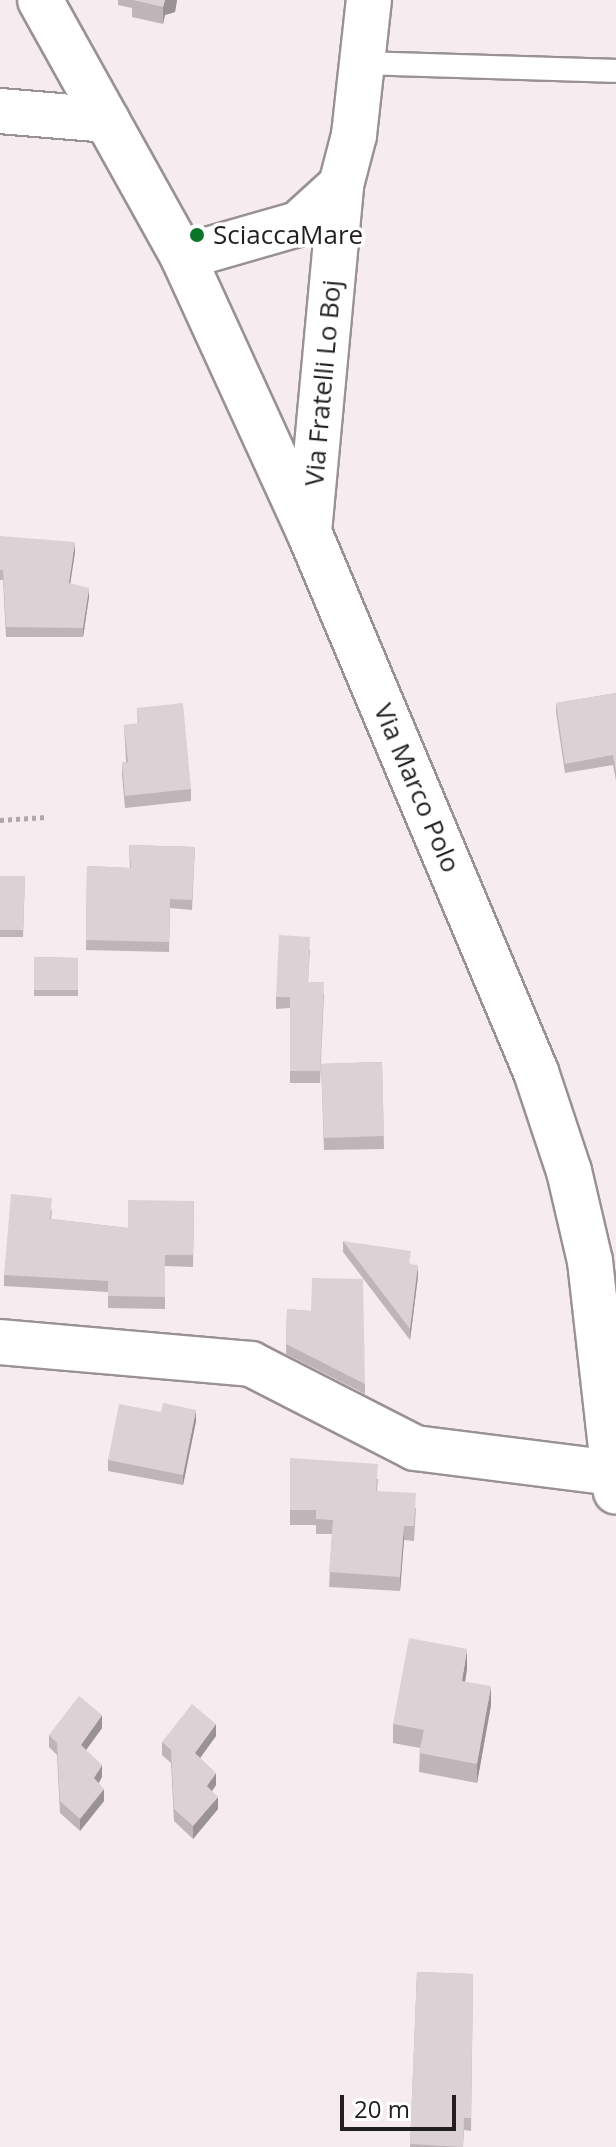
<!DOCTYPE html>
<html>
<head>
<meta charset="utf-8">
<style>
	body { margin:0 }
	#map { position:relative; width:616px; height:2147px; overflow:hidden; background:#f6ecef; font-family:"Open Sans",sans-serif }
	div>[style] { position:absolute }
	.path>* { height:5px; margin-top:-2.5px; transform-origin:0; background:repeating-linear-gradient(90deg,#b0a8aa 0 4px,transparent 0 8px) }
	.roads { filter:drop-shadow(2px 0 #9a9193) drop-shadow(-2px 0 #9a9193) drop-shadow(0 2px #9a9193) drop-shadow(0 -2px #9a9193) }
	.service>* { height:22px; margin:-11px; padding:0 11px; transform-origin:11px; border-radius:11px; background:#fff }
	.minor>* { height:44px; margin:-22px; padding:0 22px; transform-origin:22px; border-radius:22px; background:#fff }
	.tertiary>* { height:44px; margin:-22px; padding:0 22px; transform-origin:22px; border-radius:22px; background:#fff }
	.wall>* { inset:0; background:#bdb5b7 }
	.shaded-wall>* { inset:0; background:#9a9395 }
	.building>* { inset:0; background:#dcd2d5 }
	.dots>* { width:22px; height:22px; translate:-50% -50%; box-sizing:border-box; border:4px solid #fff; border-radius:50% }
	span { translate:-50% -50%; white-space:nowrap; text-align:center; line-height:1.15; -webkit-text-stroke:7px #fff; paint-order:stroke }
	.poi-label { font-size:26px; color:#221f20 }
	.left { translate:0 -50%; text-align:left }
	.street-label { font-size:26px; color:#221f20 }
	.scale { position:absolute; left:340px; top:2095px; width:116px; height:36px; box-sizing:border-box; border:4px solid #221f20; border-top:0; padding-left:10px; font-size:24px; line-height:28px; white-space:nowrap; color:#221f20; -webkit-text-stroke:6px #fff; paint-order:stroke }
</style>
</head>
<body>
<div id="map">
	<div class="path">
		<div style="left:0;top:820px;width:46px;rotate:-3.7deg"></div>
	</div>
	<div class="roads">
		<div class="service">
			<div style="left:364px;top:63px;width:252px;rotate:1.8deg"></div>
		</div>
		<div class="minor">
			<div style="left:0;top:111px;width:107px;rotate:4.8deg"></div>
			<div style="left:183px;top:257px;width:120px;rotate:-16deg"></div>
			<div style="left:298px;top:224px;width:58px;rotate:-42.2deg"></div>
			<div style="left:341px;top:185px;width:52px;rotate:-75.4deg"></div>
			<div style="left:354px;top:135px;width:136px;rotate:-83.7deg"></div>
			<div style="left:309px;top:532px;width:348px;rotate:-84.7deg"></div>
			<div style="left:0;top:1342px;width:252px;rotate:5deg"></div>
			<div style="left:251px;top:1364px;width:184px;rotate:27.1deg"></div>
			<div style="left:415px;top:1448px;width:201px;rotate:7.2deg"></div>
		</div>
		<div class="tertiary">
			<div style="left:40px;top:0;width:294px;rotate:60.9deg"></div>
			<div style="left:183px;top:257px;width:302px;rotate:65.4deg"></div>
			<div style="left:309px;top:532px;width:586px;rotate:67.2deg"></div>
			<div style="left:536px;top:1072px;width:104px;rotate:71.6deg"></div>
			<div style="left:569px;top:1171px;width:92px;rotate:76.9deg"></div>
			<div style="left:590px;top:1261px;width:232px;rotate:83.6deg"></div>
		</div>
	</div>
	<div class="wall">
		<div style="clip-path:polygon(118px 0,177px 0,175px 12px,165px 15px,163px 24px,132px 17px,132px 8px,118px 5px)"></div>
		<div style="clip-path:polygon(0 536px,75px 552px,70px 583px,89px 597px,83px 637px,6px 637px,3px 580px,0 580px)"></div>
		<div style="clip-path:polygon(616px 693px,616px 781px,613px 765px,565px 773px,556px 712px,556px 703px)"></div>
		<div style="clip-path:polygon(137px 708px,191px 789px,191px 801px,125px 808px,122px 775px,122px 763px,126px 762px,124px 725px,138px 724px)"></div>
		<div style="clip-path:polygon(129px 845px,195px 847px,192px 910px,170px 908px,169px 952px,86px 950px,87px 866px,130px 868px)"></div>
		<div style="clip-path:polygon(0 876px,25px 876px,23px 937px,0 937px)"></div>
		<div style="clip-path:polygon(310px 949px,308px 982px,324px 994px,320px 1083px,290px 1083px,290px 1008px,276px 1009px,276px 997px)"></div>
		<div style="clip-path:polygon(34px 957px,78px 958px,78px 996px,34px 996px)"></div>
		<div style="clip-path:polygon(382px 1062px,384px 1149px,324px 1150px,321px 1064px)"></div>
		<div style="clip-path:polygon(194px 1201px,193px 1267px,165px 1266px,165px 1309px,108px 1308px,108px 1292px,4px 1286px,4px 1275px,52px 1209px,51px 1219px,128px 1228px)"></div>
		<div style="clip-path:polygon(343px 1241px,411px 1264px,418px 1276px,410px 1340px,343px 1252px)"></div>
		<div style="clip-path:polygon(287px 1309px,311px 1311px,365px 1384px,365px 1394px,286px 1354px)"></div>
		<div style="clip-path:polygon(196px 1421px,183px 1485px,108px 1471px,108px 1460px)"></div>
		<div style="clip-path:polygon(290px 1458px,378px 1479px,377px 1491px,416px 1508px,414px 1541px,404px 1540px,400px 1591px,329px 1587px,332px 1534px,316px 1534px,316px 1525px,290px 1525px)"></div>
		<div style="clip-path:polygon(467px 1669px,465px 1682px,491px 1705px,477px 1783px,419px 1772px,420px 1748px,393px 1743px,393px 1724px)"></div>
		<div style="clip-path:polygon(102px 1728px,86px 1750px,102px 1777px,99px 1783px,104px 1801px,80px 1831px,60px 1813px,57px 1755px,49px 1747px,49px 1735px)"></div>
		<div style="clip-path:polygon(216px 1736px,200px 1758px,216px 1785px,212px 1791px,218px 1809px,193px 1839px,174px 1821px,171px 1763px,162px 1755px,162px 1742px)"></div>
		<div style="clip-path:polygon(417px 1972px,473px 1974px,471px 2131px,464px 2130px,463px 2147px,410px 2147px)"></div>
	</div>
	<div class="shaded-wall">
		<div style="clip-path:polygon(165px 0,177px 0,175px 12px,165px 15px,163px 24px,163px 7px)"></div>
		<div style="clip-path:polygon(75px 542px,75px 552px,69px 592px,69px 583px)"></div>
		<div style="clip-path:polygon(89px 588px,89px 597px,83px 637px,83px 628px)"></div>
		<div style="clip-path:polygon(418px 1265px,418px 1276px,410px 1340px,410px 1329px)"></div>
		<div style="clip-path:polygon(196px 1410px,196px 1421px,183px 1485px,183px 1475px)"></div>
		<div style="clip-path:polygon(404px 1526px,404px 1540px,400px 1591px,400px 1577px)"></div>
		<div style="clip-path:polygon(467px 1649px,467px 1669px,462px 1700px,462px 1681px)"></div>
		<div style="clip-path:polygon(491px 1686px,491px 1705px,477px 1783px,477px 1764px)"></div>
		<div style="clip-path:polygon(102px 1715px,102px 1728px,81px 1757px,81px 1745px)"></div>
		<div style="clip-path:polygon(216px 1724px,216px 1736px,195px 1765px,195px 1753px)"></div>
		<div style="clip-path:polygon(102px 1765px,102px 1777px,94px 1790px,94px 1778px)"></div>
		<div style="clip-path:polygon(216px 1773px,216px 1785px,207px 1798px,207px 1786px)"></div>
		<div style="clip-path:polygon(104px 1789px,104px 1801px,80px 1831px,80px 1819px)"></div>
		<div style="clip-path:polygon(218px 1797px,218px 1809px,193px 1839px,193px 1826px)"></div>
	</div>
	<div class="building">
		<div style="clip-path:polygon(133px 0,165px 0,163px 7px)"></div>
		<div style="clip-path:polygon(0 536px,75px 542px,69px 583px,89px 588px,83px 628px,6px 627px,3px 570px,0 570px)"></div>
		<div style="clip-path:polygon(616px 693px,616px 771px,613px 755px,565px 764px,556px 703px)"></div>
		<div style="clip-path:polygon(183px 703px,191px 789px,125px 796px,122px 763px,128px 762px,124px 725px,139px 723px,137px 708px)"></div>
		<div style="clip-path:polygon(129px 845px,195px 847px,192px 900px,170px 899px,169px 942px,86px 940px,87px 866px,131px 868px)"></div>
		<div style="clip-path:polygon(0 876px,25px 876px,23px 930px,0 930px)"></div>
		<div style="clip-path:polygon(279px 935px,310px 937px,308px 982px,324px 982px,320px 1071px,290px 1071px,290px 997px,276px 997px)"></div>
		<div style="clip-path:polygon(34px 957px,78px 958px,78px 990px,34px 990px)"></div>
		<div style="clip-path:polygon(382px 1062px,384px 1136px,324px 1138px,321px 1064px)"></div>
		<div style="clip-path:polygon(11px 1194px,52px 1198px,50px 1219px,128px 1228px,128px 1200px,194px 1201px,193px 1255px,165px 1255px,165px 1297px,108px 1296px,108px 1281px,4px 1275px)"></div>
		<div style="clip-path:polygon(343px 1241px,411px 1251px,409px 1264px,418px 1265px,410px 1329px)"></div>
		<div style="clip-path:polygon(312px 1278px,363px 1279px,365px 1384px,286px 1344px,287px 1309px,311px 1311px)"></div>
		<div style="clip-path:polygon(163px 1403px,196px 1410px,183px 1475px,108px 1460px,119px 1404px,161px 1412px)"></div>
		<div style="clip-path:polygon(290px 1458px,378px 1464px,376px 1491px,416px 1493px,414px 1526px,404px 1526px,400px 1577px,329px 1572px,333px 1520px,316px 1519px,316px 1510px,290px 1510px)"></div>
		<div style="clip-path:polygon(409px 1638px,467px 1649px,462px 1681px,491px 1686px,477px 1764px,419px 1753px,424px 1730px,393px 1724px)"></div>
		<div style="clip-path:polygon(79px 1696px,102px 1715px,81px 1745px,102px 1765px,94px 1778px,104px 1789px,80px 1819px,60px 1801px,57px 1743px,49px 1735px)"></div>
		<div style="clip-path:polygon(192px 1704px,216px 1724px,195px 1753px,216px 1773px,207px 1786px,218px 1797px,193px 1826px,174px 1809px,171px 1750px,162px 1742px)"></div>
		<div style="clip-path:polygon(417px 1972px,473px 1974px,471px 2118px,464px 2118px,463px 2147px,410px 2144px)"></div>
	</div>
	<div class="dots">
		<div style="left:197px;top:235px;background:#0a7528"></div>
	</div>
	<div class="poi-label">
		<span class="left" style="left:213px;top:235px">SciaccaMare</span>
	</div>
	<div class="street-label">
		<span style="left:323px;top:383px;rotate:-85deg">Via Fratelli Lo Boj</span>
		<span style="left:417px;top:788px;rotate:67deg">Via Marco Polo</span>
	</div>
	<div class="scale">20 m</div>
</div>
</body>
</html>
